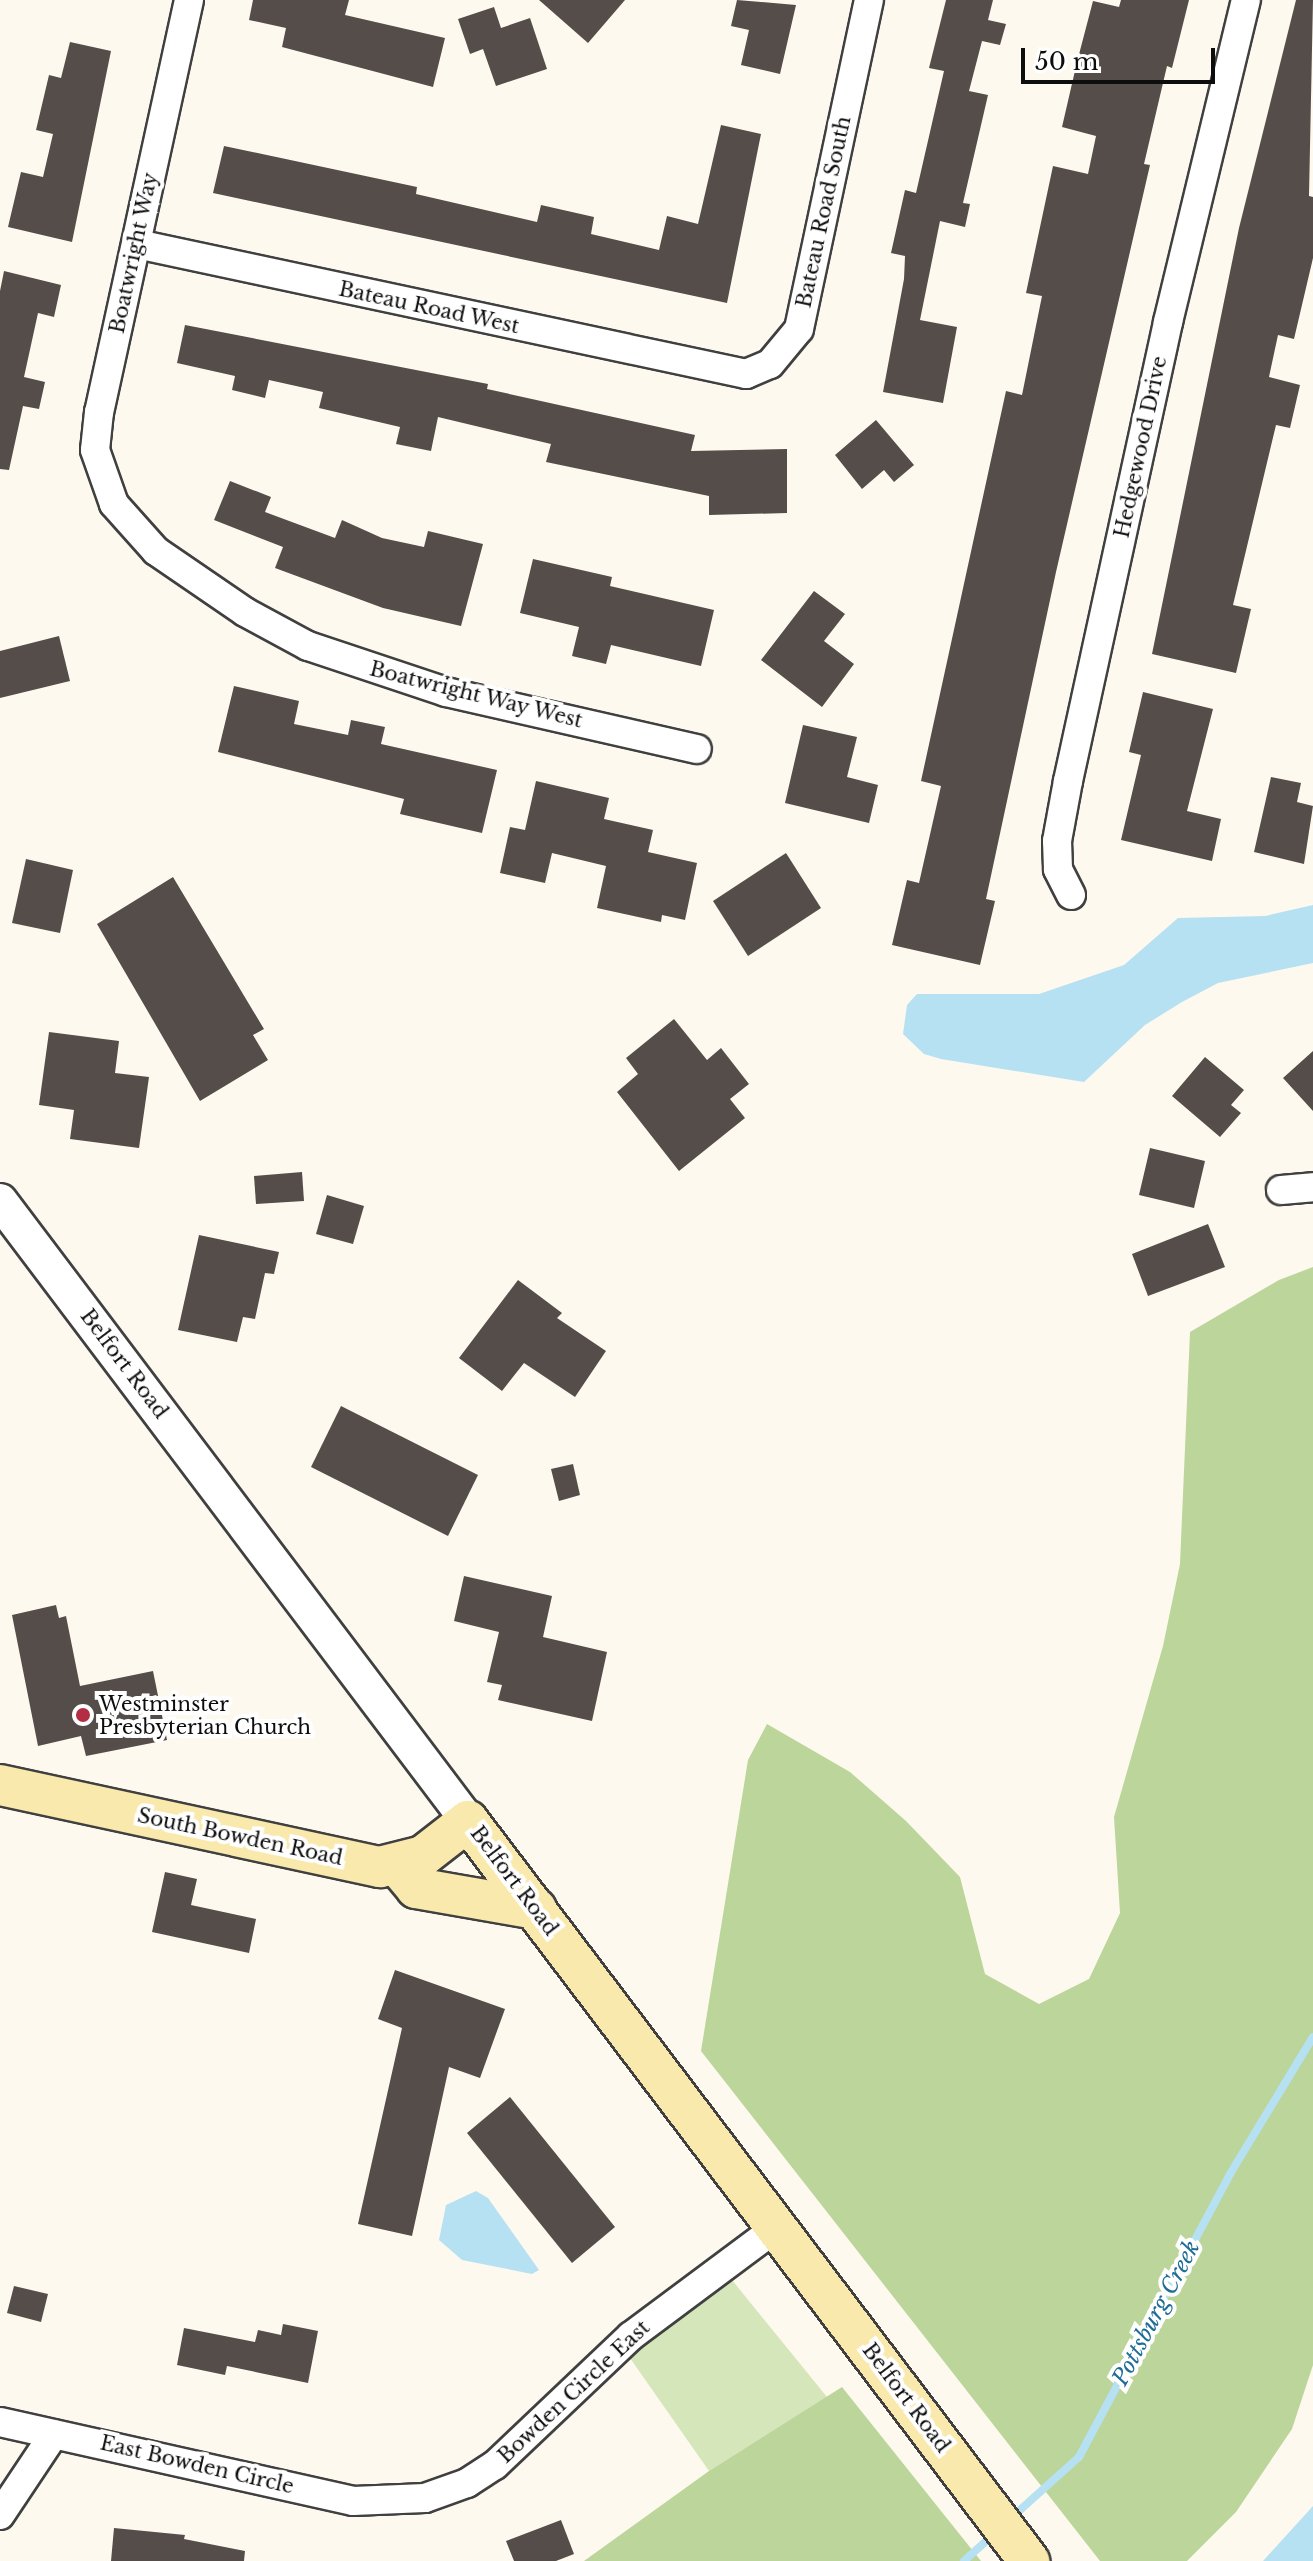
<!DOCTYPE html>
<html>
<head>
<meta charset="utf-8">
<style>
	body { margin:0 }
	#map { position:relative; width:1313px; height:2561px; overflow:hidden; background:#fef9ee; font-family:"Libre Baskerville",serif }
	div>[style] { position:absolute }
	.green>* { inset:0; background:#d5e6ba }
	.forest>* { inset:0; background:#bbd59a }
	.water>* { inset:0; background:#b6e1f2 }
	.stream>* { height:8px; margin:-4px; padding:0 4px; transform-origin:4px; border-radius:4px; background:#b6e1f2 }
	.building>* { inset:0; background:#554d4a }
	.roads { filter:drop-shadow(2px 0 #404040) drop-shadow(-2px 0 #404040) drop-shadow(0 2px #404040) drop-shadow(0 -2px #404040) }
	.minor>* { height:28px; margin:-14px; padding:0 14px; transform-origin:14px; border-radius:14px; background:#fff }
	.tertiary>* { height:34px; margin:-17px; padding:0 17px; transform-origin:17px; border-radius:17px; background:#fff }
	.secondary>* { height:40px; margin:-20px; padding:0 20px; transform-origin:20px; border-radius:20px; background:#f9e9ad }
	.dots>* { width:22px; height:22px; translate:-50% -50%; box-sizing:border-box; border:4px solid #fff; border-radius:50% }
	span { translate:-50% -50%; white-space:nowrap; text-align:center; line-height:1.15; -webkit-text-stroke:8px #fff; paint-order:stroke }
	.street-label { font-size:20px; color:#0d0d0d }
	.poi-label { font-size:20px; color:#0d0d0d }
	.left { translate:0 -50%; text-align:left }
	.water-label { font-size:22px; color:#1f6d96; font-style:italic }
	.scale { position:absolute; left:1021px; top:48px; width:194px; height:36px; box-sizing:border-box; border:4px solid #0d0d0d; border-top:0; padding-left:10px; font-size:24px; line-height:28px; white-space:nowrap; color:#0d0d0d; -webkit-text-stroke:6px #fff; paint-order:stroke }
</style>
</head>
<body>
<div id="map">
	<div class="green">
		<div style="clip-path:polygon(732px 2280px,827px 2397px,709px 2471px,630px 2358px,638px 2345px)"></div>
	</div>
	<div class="forest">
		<div style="clip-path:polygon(1313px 1267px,1313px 2365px,1292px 2429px,1236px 2512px,1187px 2561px,1100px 2561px,701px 2051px,748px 1760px,767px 1724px,850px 1772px,906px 1821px,960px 1877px,985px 1974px,1039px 2004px,1089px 1979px,1120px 1913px,1114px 1817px,1163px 1646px,1180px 1564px,1190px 1332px,1279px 1280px)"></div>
		<div style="clip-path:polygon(842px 2387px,981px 2561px,584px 2561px,709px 2471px)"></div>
	</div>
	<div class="water">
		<div style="clip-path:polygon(1313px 905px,1313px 963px,1218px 983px,1182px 1002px,1145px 1025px,1084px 1082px,941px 1059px,924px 1054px,903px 1034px,907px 1005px,917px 994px,1039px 994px,1124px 965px,1178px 918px,1265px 916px)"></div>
		<div style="clip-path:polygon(476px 2191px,488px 2198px,539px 2270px,532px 2274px,462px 2260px,439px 2240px,446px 2205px)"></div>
		<div style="clip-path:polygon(1313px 2505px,1313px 2561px,1263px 2561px,1313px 2506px)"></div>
	</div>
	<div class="stream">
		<div style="left:1009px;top:2520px;width:94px;rotate:-42deg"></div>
		<div style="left:1079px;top:2457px;width:321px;rotate:-61.9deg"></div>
		<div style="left:1230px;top:2174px;width:160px;rotate:-58.8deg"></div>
		<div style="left:964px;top:2561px;width:39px;rotate:-42deg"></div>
	</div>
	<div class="building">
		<div style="clip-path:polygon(253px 0,349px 0,345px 15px,445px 38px,433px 87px,282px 47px,286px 28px,249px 20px)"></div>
		<div style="clip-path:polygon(539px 0,625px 0,588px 43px)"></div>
		<div style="clip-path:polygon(737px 0,796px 5px,780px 74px,741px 65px,749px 30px,731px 26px)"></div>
		<div style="clip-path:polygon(946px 0,993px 0,988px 20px,1006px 24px,1000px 45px,982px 41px,969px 91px,988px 95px,963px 203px,970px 204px,965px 227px,940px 221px,920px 320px,957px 327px,943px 403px,883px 392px,904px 279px,905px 256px,891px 253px,905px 190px,916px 193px,944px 71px,929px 68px)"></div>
		<div style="clip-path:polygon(1121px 0,1189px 0,1172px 68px,1167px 66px,1144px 164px,1150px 165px,1056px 572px,986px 899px,995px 901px,980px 965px,892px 945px,907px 880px,919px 883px,941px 786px,921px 781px,1006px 391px,1022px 395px,1042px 296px,1026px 293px,1053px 166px,1088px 174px,1096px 136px,1062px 127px,1077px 62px,1093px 1px,1119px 7px)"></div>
		<div style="clip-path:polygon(1296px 0,1313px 0,1309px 196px,1313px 197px,1313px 258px,1294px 339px,1278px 335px,1269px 377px,1300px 385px,1290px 428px,1276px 425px,1233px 605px,1251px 609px,1236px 673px,1152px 654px,1239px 228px)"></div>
		<div style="clip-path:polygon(494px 7px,501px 28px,530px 18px,547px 69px,496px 86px,483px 49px,470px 54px,458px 19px)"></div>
		<div style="clip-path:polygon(70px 42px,111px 51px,72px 242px,8px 227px,21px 172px,43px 177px,53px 134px,36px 130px,49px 75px,61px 78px)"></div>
		<div style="clip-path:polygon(721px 125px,761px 134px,727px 303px,213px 193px,224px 146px,417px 187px,416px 194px,537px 222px,541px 205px,594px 217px,591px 234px,659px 250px,667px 216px,698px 224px)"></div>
		<div style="clip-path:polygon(4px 271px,61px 285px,54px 317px,38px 313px,24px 377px,45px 382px,39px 409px,23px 406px,9px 470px,0 469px,0 291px)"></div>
		<div style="clip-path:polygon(185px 325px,488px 384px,487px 389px,695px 435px,691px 451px,787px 449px,787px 513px,709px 515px,709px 496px,546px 462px,551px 444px,438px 417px,431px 451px,396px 444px,400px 427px,319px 408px,323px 392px,269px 380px,265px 398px,232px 390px,235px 376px,177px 363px)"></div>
		<div style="clip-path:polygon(876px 420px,914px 465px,894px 482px,884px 470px,862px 489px,835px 455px)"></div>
		<div style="clip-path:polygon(230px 481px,271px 497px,265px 512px,335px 538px,342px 520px,382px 538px,424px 547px,428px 531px,483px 544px,461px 626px,383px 608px,275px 568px,283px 547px,214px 520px)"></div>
		<div style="clip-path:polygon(533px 559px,612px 577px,610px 586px,714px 610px,701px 666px,611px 645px,606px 664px,572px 656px,579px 627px,520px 613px)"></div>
		<div style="clip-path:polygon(814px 591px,845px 614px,824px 641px,854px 664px,822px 707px,761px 660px)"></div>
		<div style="clip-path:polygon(59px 636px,70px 681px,0 698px,0 651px)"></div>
		<div style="clip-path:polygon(234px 686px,299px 701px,294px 724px,348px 735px,351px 720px,385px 727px,381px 744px,497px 770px,482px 833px,400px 814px,404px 799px,218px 752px)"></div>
		<div style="clip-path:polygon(1143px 692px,1213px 709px,1187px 811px,1221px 819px,1212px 861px,1121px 840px,1141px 755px,1129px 752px)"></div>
		<div style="clip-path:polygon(803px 725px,857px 737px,847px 777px,878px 785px,869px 823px,785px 803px)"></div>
		<div style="clip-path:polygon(1271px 777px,1301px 783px,1297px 802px,1313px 806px,1304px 864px,1254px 852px)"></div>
		<div style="clip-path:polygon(536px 781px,609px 798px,604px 819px,653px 830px,648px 852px,697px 863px,685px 920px,662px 915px,661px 922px,597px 908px,606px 866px,552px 853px,545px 883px,500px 873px,510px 827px,525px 830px)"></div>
		<div style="clip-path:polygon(786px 853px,821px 908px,748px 956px,713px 901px)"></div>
		<div style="clip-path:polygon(26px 859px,73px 870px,60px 933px,12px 923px)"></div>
		<div style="clip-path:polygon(173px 877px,264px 1029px,253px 1035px,268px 1060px,200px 1101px,97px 924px)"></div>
		<div style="clip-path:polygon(674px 1019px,707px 1060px,721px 1048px,749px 1084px,730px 1099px,745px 1118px,679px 1171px,617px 1092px,638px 1074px,626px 1058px)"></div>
		<div style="clip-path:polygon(49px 1032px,119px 1041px,115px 1073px,149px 1077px,139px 1148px,70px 1139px,74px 1110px,39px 1105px)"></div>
		<div style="clip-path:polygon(1313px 1051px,1313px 1111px,1283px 1078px)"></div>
		<div style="clip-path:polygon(1205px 1057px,1244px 1090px,1231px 1105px,1241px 1113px,1220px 1137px,1172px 1096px)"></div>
		<div style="clip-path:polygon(1150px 1148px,1205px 1161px,1194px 1208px,1139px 1195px)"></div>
		<div style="clip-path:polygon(302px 1172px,304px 1201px,256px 1204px,254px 1176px)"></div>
		<div style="clip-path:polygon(327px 1195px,364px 1206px,353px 1244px,316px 1234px)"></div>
		<div style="clip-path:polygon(1208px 1224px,1225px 1267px,1148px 1296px,1132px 1254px)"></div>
		<div style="clip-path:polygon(199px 1235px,279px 1252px,274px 1274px,265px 1273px,255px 1319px,243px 1317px,237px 1342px,178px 1330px)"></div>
		<div style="clip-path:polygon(518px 1280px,562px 1313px,557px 1318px,606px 1351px,575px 1397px,524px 1363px,502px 1391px,459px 1358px)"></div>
		<div style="clip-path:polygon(341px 1406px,478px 1475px,448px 1536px,311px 1467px)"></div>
		<div style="clip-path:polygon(573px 1464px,580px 1495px,559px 1501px,551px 1469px)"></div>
		<div style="clip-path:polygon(464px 1576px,552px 1596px,543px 1637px,607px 1652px,592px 1721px,498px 1700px,502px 1685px,487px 1682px,499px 1632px,454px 1621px)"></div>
		<div style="clip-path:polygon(56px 1605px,59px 1618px,66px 1616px,80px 1686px,153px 1671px,167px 1740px,86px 1756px,81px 1736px,38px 1746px,12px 1615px)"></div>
		<div style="clip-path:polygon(165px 1872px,197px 1879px,191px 1905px,256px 1919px,249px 1953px,152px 1932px)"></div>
		<div style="clip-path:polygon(395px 1970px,505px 2009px,480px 2078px,449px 2067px,412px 2236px,358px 2224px,402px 2028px,378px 2019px)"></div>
		<div style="clip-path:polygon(510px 2097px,615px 2227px,572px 2263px,467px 2133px)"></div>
		<div style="clip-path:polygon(14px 2286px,48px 2294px,41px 2322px,7px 2313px)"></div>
		<div style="clip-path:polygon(283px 2324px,318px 2331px,308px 2383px,227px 2366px,225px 2375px,177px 2365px,184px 2328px,255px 2342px,258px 2330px,281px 2335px)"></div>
		<div style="clip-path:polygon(561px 2520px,574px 2554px,556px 2561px,514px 2561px,506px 2541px)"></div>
		<div style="clip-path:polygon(114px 2528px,185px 2535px,184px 2539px,245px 2551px,244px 2561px,111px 2561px)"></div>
	</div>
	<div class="roads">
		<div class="minor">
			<div style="left:189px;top:0;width:422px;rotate:102.3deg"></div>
			<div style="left:99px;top:412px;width:38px;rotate:96deg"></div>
			<div style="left:95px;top:450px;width:57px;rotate:70.6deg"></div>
			<div style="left:114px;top:504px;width:63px;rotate:48.2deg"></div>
			<div style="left:156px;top:551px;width:108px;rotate:34.4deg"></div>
			<div style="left:245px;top:612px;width:72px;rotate:28.4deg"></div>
			<div style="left:308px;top:646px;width:145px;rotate:18.4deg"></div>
			<div style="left:446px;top:692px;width:257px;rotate:12.8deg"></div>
			<div style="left:137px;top:244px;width:623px;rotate:12.05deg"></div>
			<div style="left:746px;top:374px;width:26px;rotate:-23deg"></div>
			<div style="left:770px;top:364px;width:45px;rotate:-50.4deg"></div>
			<div style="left:799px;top:329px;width:336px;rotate:-78deg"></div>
			<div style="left:1071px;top:895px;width:29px;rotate:-117deg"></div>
			<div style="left:1058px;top:869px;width:28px;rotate:-92deg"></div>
			<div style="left:1057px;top:841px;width:61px;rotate:-79.6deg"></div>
			<div style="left:1068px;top:781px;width:470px;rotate:-77.7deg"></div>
			<div style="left:1168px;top:322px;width:331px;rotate:-76.4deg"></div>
			<div style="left:1281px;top:1190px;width:32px;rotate:-5deg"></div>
			<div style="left:0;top:2422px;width:362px;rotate:12.6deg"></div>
			<div style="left:353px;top:2501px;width:72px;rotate:-2.4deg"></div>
			<div style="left:425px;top:2498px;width:45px;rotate:-19.7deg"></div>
			<div style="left:467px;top:2483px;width:33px;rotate:-33deg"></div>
			<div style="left:495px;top:2465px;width:187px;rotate:-43.5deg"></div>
			<div style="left:631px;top:2336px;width:182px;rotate:-36.7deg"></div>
			<div style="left:0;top:2515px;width:97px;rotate:-56.3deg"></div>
		</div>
		<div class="tertiary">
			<div style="left:0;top:1201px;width:777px;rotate:52.95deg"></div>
		</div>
		<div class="secondary">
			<div style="left:0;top:1785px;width:389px;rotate:12.2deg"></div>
			<div style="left:380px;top:1867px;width:44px;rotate:-14.3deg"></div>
			<div style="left:423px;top:1856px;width:57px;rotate:-37.9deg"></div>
			<div style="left:468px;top:1821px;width:929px;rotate:52.83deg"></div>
			<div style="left:397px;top:1865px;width:30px;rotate:50deg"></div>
			<div style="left:416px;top:1888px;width:122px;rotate:9.9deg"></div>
		</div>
	</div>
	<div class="dots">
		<div style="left:83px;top:1715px;background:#b32e42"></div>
	</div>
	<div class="street-label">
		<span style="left:824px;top:212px;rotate:-78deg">Bateau Road South</span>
		<span style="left:134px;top:253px;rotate:-78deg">Boatwright Way</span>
		<span style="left:429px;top:308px;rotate:12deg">Bateau Road West</span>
		<span style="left:1141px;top:447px;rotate:-78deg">Hedgewood Drive</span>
		<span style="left:476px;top:695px;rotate:14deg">Boatwright Way West</span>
		<span style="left:124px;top:1364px;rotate:53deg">Belfort Road</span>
		<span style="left:240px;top:1837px;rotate:12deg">South Bowden Road</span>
		<span style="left:514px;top:1881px;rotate:53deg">Belfort Road</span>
		<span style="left:574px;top:2392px;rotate:-43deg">Bowden Circle East</span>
		<span style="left:906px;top:2398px;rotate:53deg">Belfort Road</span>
		<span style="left:197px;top:2465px;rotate:13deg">East Bowden Circle</span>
	</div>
	<div class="poi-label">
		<span class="left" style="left:99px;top:1716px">Westminster<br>Presbyterian Church</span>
	</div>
	<div class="water-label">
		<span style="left:1156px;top:2313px;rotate:-62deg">Pottsburg Creek</span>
	</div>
	<div class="scale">50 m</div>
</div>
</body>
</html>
